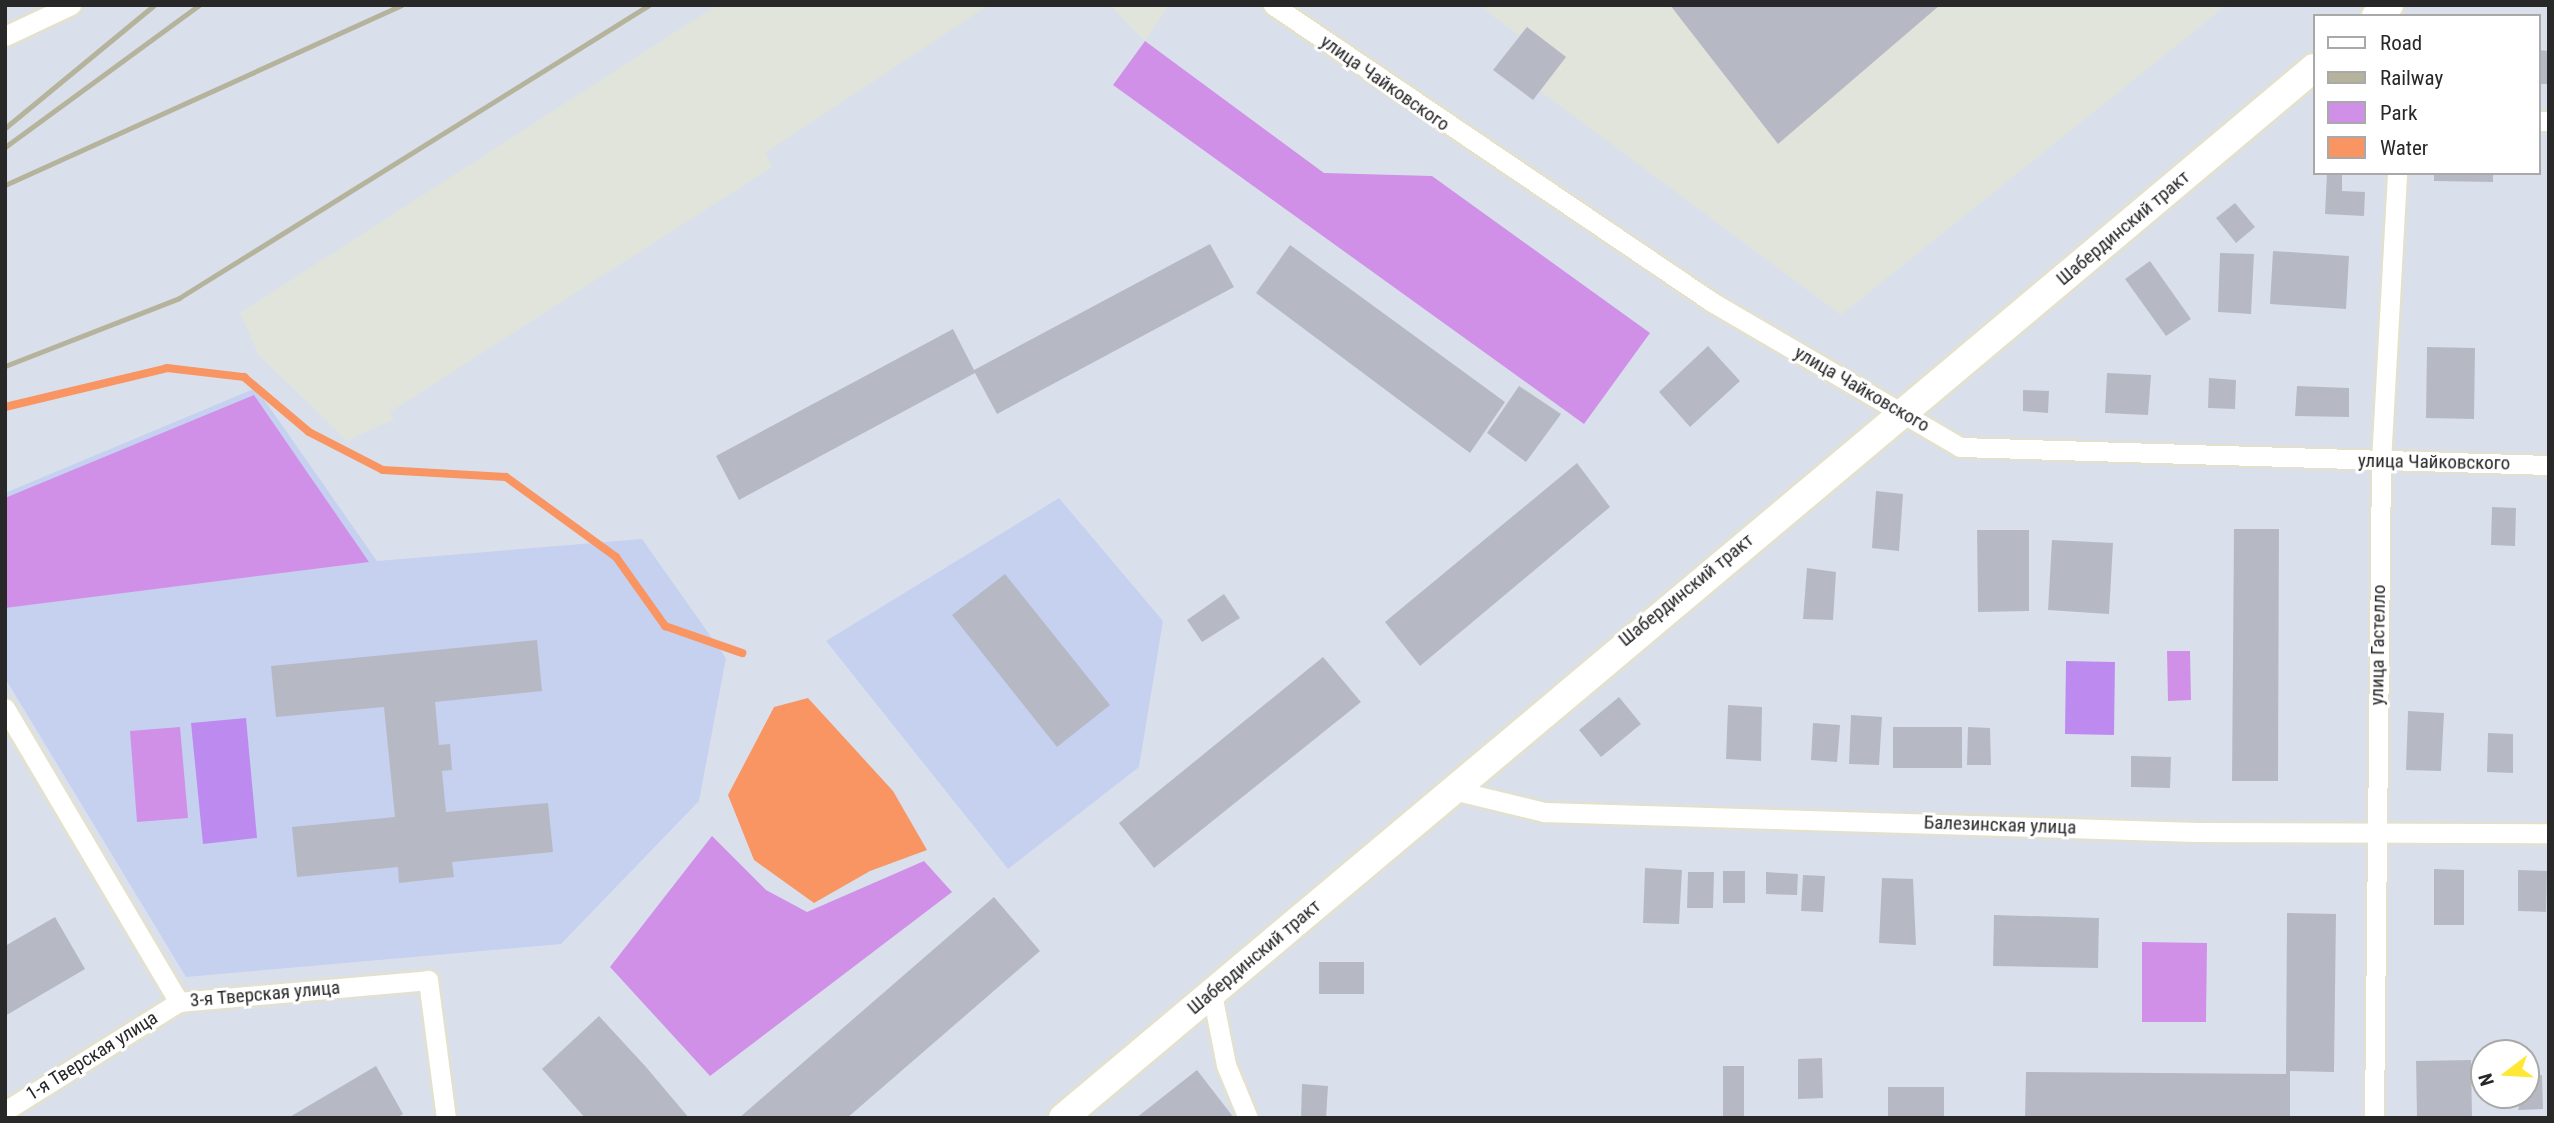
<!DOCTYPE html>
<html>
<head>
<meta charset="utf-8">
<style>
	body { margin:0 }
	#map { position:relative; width:2554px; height:1123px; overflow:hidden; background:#d9e0ec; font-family:"Roboto Condensed",sans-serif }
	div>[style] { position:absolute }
	.industrial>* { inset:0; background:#e0e4da }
	.education>* { inset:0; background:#c6d1f0 }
	.green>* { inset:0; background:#d090e8 }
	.pitch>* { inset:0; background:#bd8bf0 }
	.water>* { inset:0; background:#f89562 }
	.stream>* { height:8px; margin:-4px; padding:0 4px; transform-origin:4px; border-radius:4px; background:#f89562 }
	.building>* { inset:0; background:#b6b9c3 }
	.roads { filter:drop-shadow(2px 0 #e3e1ce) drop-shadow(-2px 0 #e3e1ce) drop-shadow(0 2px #e3e1ce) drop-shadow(0 -2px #e3e1ce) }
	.street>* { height:19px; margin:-9.5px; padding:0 9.5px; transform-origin:9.5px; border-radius:9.5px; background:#fff }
	.secondary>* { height:28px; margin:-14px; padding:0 14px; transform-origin:14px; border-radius:14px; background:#fff }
	.rail>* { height:5px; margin:-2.5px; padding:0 2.5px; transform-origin:2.5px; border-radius:2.5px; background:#b5b39b }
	span { translate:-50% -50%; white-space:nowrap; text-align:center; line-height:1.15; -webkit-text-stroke:6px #fff; paint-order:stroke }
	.street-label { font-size:19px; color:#282828 }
	.frame { position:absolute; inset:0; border:7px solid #282828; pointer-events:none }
	.legend { position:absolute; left:2313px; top:14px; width:228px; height:161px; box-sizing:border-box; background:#fff; border:2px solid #a9a9a9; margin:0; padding:9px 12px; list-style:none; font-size:21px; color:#282828 }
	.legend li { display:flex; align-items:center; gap:14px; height:35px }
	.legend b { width:35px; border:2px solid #a9a9a9 }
	.north { position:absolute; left:2470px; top:1039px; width:70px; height:70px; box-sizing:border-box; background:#fff; border:2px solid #a9a9a9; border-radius:50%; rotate:253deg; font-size:19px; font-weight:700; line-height:28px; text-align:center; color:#282828 }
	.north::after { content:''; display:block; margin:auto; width:24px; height:32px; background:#ffe833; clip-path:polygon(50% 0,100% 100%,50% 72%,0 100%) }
</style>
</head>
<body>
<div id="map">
	<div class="industrial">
		<div style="clip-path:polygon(717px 5px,989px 5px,765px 153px,772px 167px,390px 412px,394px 419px,347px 441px,259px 355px,240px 313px)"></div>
		<div style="clip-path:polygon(1110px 5px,1169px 5px,1145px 41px)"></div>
		<div style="clip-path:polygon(1479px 5px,2227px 5px,1841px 315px,1540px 91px,1566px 57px,1527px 27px,1519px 36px)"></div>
	</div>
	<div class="education">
		<div style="clip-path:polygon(256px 388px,377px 561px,642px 539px,726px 658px,699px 801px,561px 944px,186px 977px,5px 678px,5px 493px)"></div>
		<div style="clip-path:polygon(1059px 498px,1163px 621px,1139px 767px,1008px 869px,826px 641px)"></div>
	</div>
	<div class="green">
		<div style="clip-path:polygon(1145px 41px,1324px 173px,1432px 176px,1650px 333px,1584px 424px,1113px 85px)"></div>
		<div style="clip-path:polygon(254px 395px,369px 562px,5px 608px,5px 498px)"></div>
		<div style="clip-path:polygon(2167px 651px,2190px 651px,2191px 700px,2168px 701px)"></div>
		<div style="clip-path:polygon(180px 727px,188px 818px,137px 822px,130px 731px)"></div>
		<div style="clip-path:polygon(712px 836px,766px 890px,807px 912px,924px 861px,952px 892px,710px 1076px,610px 967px)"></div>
		<div style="clip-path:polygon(2142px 942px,2207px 943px,2206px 1022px,2142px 1022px)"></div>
	</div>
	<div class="pitch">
		<div style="clip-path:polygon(2066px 661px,2115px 662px,2114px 735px,2065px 734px)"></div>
		<div style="clip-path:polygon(246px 718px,257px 838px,203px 844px,191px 723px)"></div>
	</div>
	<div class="water">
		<div style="clip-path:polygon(808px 698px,893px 791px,927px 850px,870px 871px,814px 903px,754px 860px,728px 795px,774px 707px)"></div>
	</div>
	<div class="stream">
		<div style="left:5px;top:407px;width:167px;rotate:-13.5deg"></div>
		<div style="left:167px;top:368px;width:78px;rotate:6.7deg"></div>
		<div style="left:244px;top:377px;width:85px;rotate:40.2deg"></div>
		<div style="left:309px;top:432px;width:83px;rotate:27.2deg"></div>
		<div style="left:383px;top:470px;width:123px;rotate:3.3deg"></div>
		<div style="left:506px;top:477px;width:136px;rotate:36deg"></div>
		<div style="left:616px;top:557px;width:85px;rotate:54.6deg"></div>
		<div style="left:665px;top:626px;width:82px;rotate:19.3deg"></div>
	</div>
	<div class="building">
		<div style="clip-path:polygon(1670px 5px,1940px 5px,1778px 144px)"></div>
		<div style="clip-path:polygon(1527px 27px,1566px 57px,1533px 100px,1493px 70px)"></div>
		<div style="clip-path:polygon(2538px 50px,2549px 51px,2549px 84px,2538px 84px)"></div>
		<div style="clip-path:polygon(2327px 173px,2342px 173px,2342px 191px,2365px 192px,2364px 216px,2325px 214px)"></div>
		<div style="clip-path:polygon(2434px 173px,2493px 173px,2493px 182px,2434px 181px)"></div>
		<div style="clip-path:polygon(2235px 203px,2255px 227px,2236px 243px,2216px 218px)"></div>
		<div style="clip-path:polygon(1210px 244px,1234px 287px,997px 414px,975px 373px,739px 500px,716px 456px,953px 329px,974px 370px)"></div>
		<div style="clip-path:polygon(1290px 245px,1505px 402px,1470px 453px,1256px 293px)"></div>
		<div style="clip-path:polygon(2273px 251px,2349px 256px,2346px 309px,2270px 304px)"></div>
		<div style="clip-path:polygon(2220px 253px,2254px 254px,2251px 314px,2218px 312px)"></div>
		<div style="clip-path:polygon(2150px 261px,2191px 319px,2166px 336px,2125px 279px)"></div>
		<div style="clip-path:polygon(1708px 346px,1740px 381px,1690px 427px,1659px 392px)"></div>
		<div style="clip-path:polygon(2427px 347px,2475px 348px,2474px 419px,2426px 418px)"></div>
		<div style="clip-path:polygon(2107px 373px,2151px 375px,2148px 415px,2105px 413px)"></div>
		<div style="clip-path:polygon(2209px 378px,2236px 380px,2235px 409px,2208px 408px)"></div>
		<div style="clip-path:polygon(1519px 386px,1561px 414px,1526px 462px,1487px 433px)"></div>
		<div style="clip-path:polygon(2297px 386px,2349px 388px,2349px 417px,2295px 416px)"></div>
		<div style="clip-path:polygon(2023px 390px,2049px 391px,2048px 413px,2023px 411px)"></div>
		<div style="clip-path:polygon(1577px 463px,1610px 507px,1420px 666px,1385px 622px)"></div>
		<div style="clip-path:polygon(1876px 491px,1903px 494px,1899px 551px,1872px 548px)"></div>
		<div style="clip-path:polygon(2492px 507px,2516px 508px,2515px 546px,2491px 545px)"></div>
		<div style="clip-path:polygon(2234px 529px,2279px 529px,2278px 781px,2232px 781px)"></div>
		<div style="clip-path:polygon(1977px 530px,2029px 530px,2029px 611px,1978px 612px)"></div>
		<div style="clip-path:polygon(2052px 540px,2113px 543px,2109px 614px,2048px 610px)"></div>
		<div style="clip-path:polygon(1807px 568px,1836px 572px,1833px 620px,1803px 619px)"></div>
		<div style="clip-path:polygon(1005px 574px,1110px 705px,1057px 747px,952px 615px)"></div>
		<div style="clip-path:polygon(1224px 594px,1240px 618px,1202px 642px,1187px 620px)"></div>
		<div style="clip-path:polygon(537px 640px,542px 691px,435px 702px,439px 745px,450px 744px,452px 770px,442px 771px,446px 812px,548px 803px,553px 852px,452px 862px,454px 877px,399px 883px,398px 867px,297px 877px,292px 827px,395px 817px,384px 707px,276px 717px,271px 666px)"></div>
		<div style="clip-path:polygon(1323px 657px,1361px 702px,1154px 868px,1119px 823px)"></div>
		<div style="clip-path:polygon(1619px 697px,1641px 724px,1601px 757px,1579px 730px)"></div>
		<div style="clip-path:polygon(1728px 705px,1762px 707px,1761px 761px,1726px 759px)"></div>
		<div style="clip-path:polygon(2408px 711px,2444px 713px,2441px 771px,2406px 770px)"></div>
		<div style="clip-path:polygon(1851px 715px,1882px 717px,1879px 765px,1849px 764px)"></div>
		<div style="clip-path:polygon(1813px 723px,1840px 725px,1837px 762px,1811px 760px)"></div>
		<div style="clip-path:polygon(1893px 727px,1962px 727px,1962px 768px,1893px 768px)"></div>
		<div style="clip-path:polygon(1968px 727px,1990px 728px,1991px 765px,1967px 765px)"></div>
		<div style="clip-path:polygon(2488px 733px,2513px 734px,2513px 773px,2487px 772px)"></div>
		<div style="clip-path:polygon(2131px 756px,2171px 757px,2170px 788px,2131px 787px)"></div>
		<div style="clip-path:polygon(1645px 868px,1682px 870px,1679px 924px,1643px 923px)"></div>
		<div style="clip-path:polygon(2434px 869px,2464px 870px,2464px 925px,2434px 925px)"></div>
		<div style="clip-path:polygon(2518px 870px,2547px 871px,2546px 912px,2518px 911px)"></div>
		<div style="clip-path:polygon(1723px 871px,1745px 871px,1745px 903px,1723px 903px)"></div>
		<div style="clip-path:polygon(1688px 872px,1714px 872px,1713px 908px,1687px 908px)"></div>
		<div style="clip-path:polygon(1766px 872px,1798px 874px,1797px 895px,1766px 894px)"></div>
		<div style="clip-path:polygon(1803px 875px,1825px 876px,1823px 912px,1801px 911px)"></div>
		<div style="clip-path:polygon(1882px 878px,1913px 879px,1916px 945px,1879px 943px)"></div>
		<div style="clip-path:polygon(994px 897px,1040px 951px,847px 1118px,739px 1118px)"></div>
		<div style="clip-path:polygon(2287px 913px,2336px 914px,2334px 1072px,2290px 1071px,2290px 1118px,2025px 1118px,2026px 1072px,2286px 1074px)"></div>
		<div style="clip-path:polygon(1994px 915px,2099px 918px,2098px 968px,1993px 966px)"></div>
		<div style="clip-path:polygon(55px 917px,85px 969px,5px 1016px,5px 946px)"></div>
		<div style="clip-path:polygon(1319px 962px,1364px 962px,1364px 994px,1319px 994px)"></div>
		<div style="clip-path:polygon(599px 1016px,646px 1067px,689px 1118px,585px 1118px,542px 1069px)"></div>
		<div style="clip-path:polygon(1822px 1058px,1823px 1098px,1798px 1099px,1798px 1059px)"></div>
		<div style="clip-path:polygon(2471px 1060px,2472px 1116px,2417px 1116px,2416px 1061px)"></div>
		<div style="clip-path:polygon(376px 1066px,403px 1114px,397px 1118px,288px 1118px)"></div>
		<div style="clip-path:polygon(1723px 1066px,1744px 1066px,1744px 1118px,1723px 1118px)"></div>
		<div style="clip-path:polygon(1197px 1070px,1234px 1118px,1136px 1118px)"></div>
		<div style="clip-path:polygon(2542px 1075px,2543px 1109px,2518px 1110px,2526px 1076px)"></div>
		<div style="clip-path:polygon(1302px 1084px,1328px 1086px,1326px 1118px,1301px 1118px)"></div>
		<div style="clip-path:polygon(1888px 1087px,1944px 1087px,1944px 1118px,1888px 1118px)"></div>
	</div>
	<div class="roads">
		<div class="street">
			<div style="left:1273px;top:5px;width:530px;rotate:34.08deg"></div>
			<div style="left:1712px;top:302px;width:287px;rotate:30.3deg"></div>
			<div style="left:1960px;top:447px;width:589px;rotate:1.75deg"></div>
			<div style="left:5px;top:36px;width:73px;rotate:-25.2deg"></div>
			<div style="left:2538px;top:121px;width:11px"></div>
			<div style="left:5px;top:708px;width:342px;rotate:59.4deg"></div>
			<div style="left:179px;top:1002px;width:250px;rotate:-5deg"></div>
			<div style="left:428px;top:980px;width:139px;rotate:82.6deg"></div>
			<div style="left:1453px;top:790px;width:94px;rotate:13.6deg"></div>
			<div style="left:1544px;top:812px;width:653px;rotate:1.75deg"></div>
			<div style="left:2197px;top:832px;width:352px;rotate:0.2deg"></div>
			<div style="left:1212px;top:994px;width:72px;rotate:78.8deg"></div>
			<div style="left:1226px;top:1065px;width:57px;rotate:67.5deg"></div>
			<div style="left:5px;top:1111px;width:205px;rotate:-32.1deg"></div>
			<div style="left:2374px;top:1118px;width:657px;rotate:-89.39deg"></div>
			<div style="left:2381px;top:461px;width:288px;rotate:-86.8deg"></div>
		</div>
		<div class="secondary">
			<div style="left:2376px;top:16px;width:17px;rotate:-40deg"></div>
			<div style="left:1063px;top:1118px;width:1633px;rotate:-40.01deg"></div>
		</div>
	</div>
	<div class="rail">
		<div style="left:5px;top:128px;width:193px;rotate:-39.5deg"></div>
		<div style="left:5px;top:147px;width:240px;rotate:-36.2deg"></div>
		<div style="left:5px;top:185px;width:435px;rotate:-24.4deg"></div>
		<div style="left:5px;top:366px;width:187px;rotate:-21.3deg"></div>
		<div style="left:179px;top:298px;width:554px;rotate:-31.94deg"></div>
	</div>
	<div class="street-label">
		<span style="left:1385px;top:83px;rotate:35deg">улица Чайковского</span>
		<span style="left:2123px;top:228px;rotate:-40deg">Шабердинский тракт</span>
		<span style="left:1862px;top:389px;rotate:30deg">улица Чайковского</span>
		<span style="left:2434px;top:462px;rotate:1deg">улица Чайковского</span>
		<span style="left:1686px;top:590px;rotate:-39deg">Шабердинский тракт</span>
		<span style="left:2378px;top:645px;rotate:-89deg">улица Гастелло</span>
		<span style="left:2000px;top:825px;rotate:2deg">Балезинская улица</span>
		<span style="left:1254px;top:957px;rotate:-40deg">Шабердинский тракт</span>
		<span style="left:265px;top:994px;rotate:-5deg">3-я Тверская улица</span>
		<span style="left:92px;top:1056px;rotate:-32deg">1-я Тверская улица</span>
	</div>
	<div class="frame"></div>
	<ul class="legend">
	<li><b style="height:9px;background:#fff"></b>Road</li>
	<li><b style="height:9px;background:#b5b39b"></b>Railway</li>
	<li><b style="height:19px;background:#d090e8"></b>Park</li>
	<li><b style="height:19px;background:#f89562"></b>Water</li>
	</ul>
	<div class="north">N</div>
</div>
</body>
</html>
